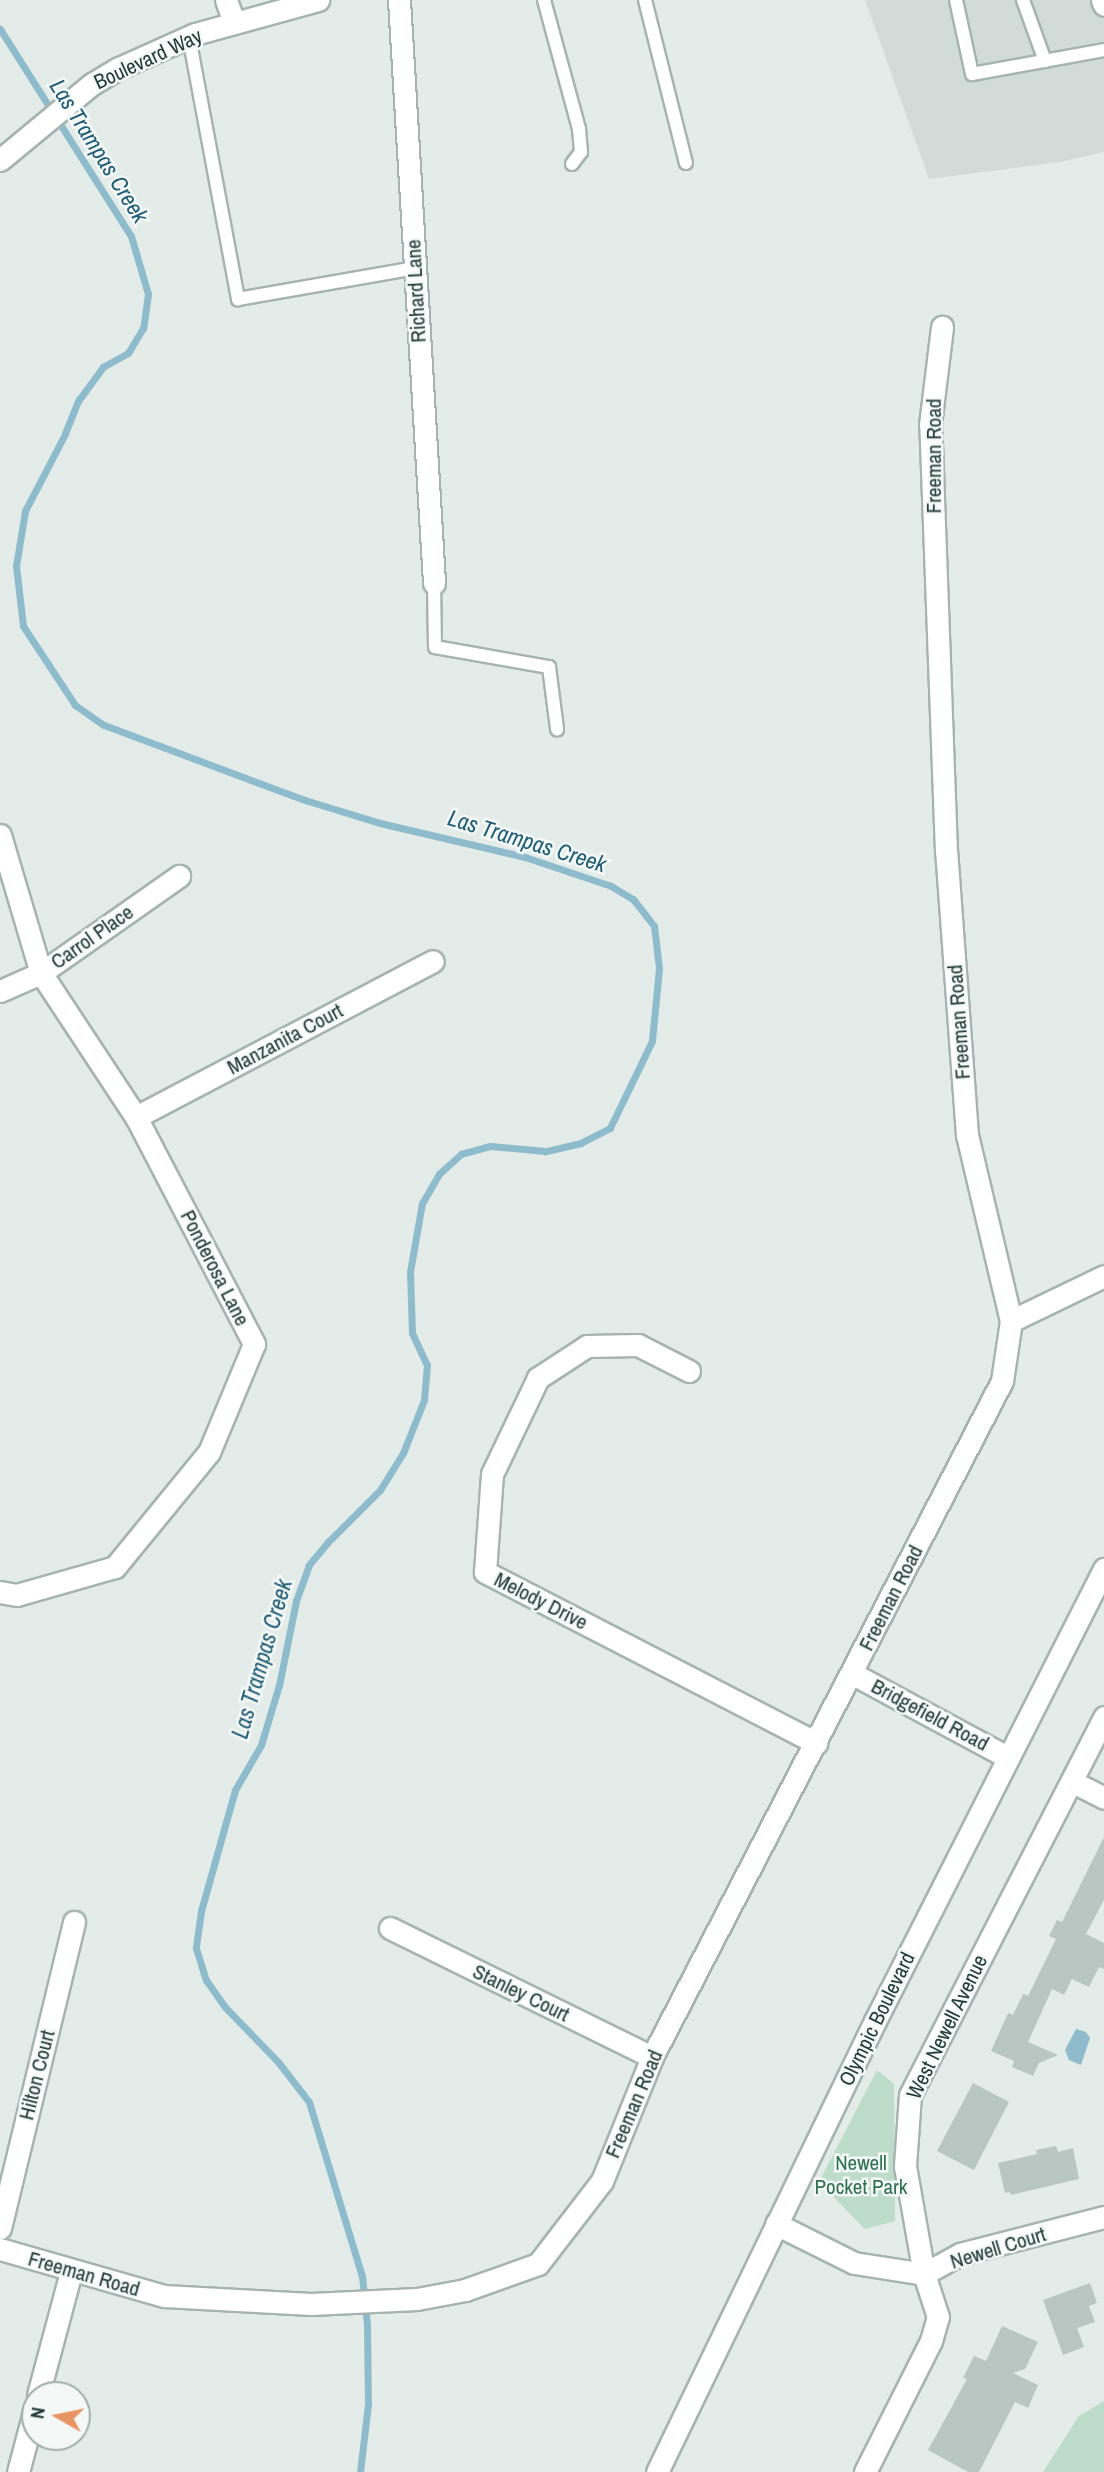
<!DOCTYPE html>
<html>
<head>
<meta charset="utf-8">
<style>
	body { margin:0 }
	#map { position:relative; width:1104px; height:2472px; overflow:hidden; background:#e3ece9; font-family:"Archivo Narrow",sans-serif }
	div>[style] { position:absolute }
	.built>* { inset:0; background:#d1dcd8 }
	.green>* { inset:0; background:#bddcc9 }
	.water>* { inset:0; background:#8fbccd }
	.stream>* { height:7px; margin:-3.5px; padding:0 3.5px; transform-origin:3.5px; border-radius:3.5px; background:#8fbccd }
	.building>* { inset:0; background:#b9c7c2 }
	.roads { filter:drop-shadow(2px 0 #a6b4b1) drop-shadow(-2px 0 #a6b4b1) drop-shadow(0 2px #a6b4b1) drop-shadow(0 -2px #a6b4b1) }
	.lane>* { height:12px; margin:-6px; padding:0 6px; transform-origin:6px; border-radius:6px; background:#fff }
	.street>* { height:21px; margin:-10.5px; padding:0 10.5px; transform-origin:10.5px; border-radius:10.5px; background:#fff }
	.secondary>* { height:21px; margin:-10.5px; padding:0 10.5px; transform-origin:10.5px; border-radius:10.5px; background:#fff }
	span { translate:-50% -50%; white-space:nowrap; text-align:center; line-height:1.15; -webkit-text-stroke:5px #f4f9f7; paint-order:stroke }
	.street-label { font-size:21px; color:#243c39 }
	.park-label { font-size:21px; color:#307151 }
	.water-label { font-size:23px; color:#215d75; font-style:italic }
	.north { position:absolute; left:21px; top:2381px; width:70px; height:70px; box-sizing:border-box; background:#f4f9f7; border:2px solid #a1adab; border-radius:50%; rotate:279deg; font-size:19px; font-weight:700; line-height:28px; text-align:center; color:#243c39 }
	.north::after { content:''; display:block; margin:auto; width:24px; height:32px; background:#e99464; clip-path:polygon(50% 0,100% 100%,50% 72%,0 100%) }
</style>
</head>
<body>
<div id="map">
	<div class="built">
		<div style="clip-path:polygon(865px 0,1104px 0,1104px 152px,1060px 162px,929px 179px)"></div>
	</div>
	<div class="green">
		<div style="clip-path:polygon(877px 2070px,894px 2084px,895px 2221px,865px 2229px,819px 2182px)"></div>
		<div style="clip-path:polygon(1104px 2401px,1104px 2472px,1043px 2472px,1079px 2416px)"></div>
	</div>
	<div class="water">
		<div style="clip-path:polygon(1076px 2029px,1086px 2032px,1090px 2038px,1081px 2065px,1069px 2060px,1065px 2050px)"></div>
	</div>
	<div class="stream">
		<div style="left:0;top:29px;width:245px;rotate:57.7deg"></div>
		<div style="left:131px;top:236px;width:60px;rotate:73.7deg"></div>
		<div style="left:148px;top:294px;width:34px;rotate:98deg"></div>
		<div style="left:143px;top:328px;width:29px;rotate:121deg"></div>
		<div style="left:128px;top:353px;width:29px;rotate:151deg"></div>
		<div style="left:103px;top:367px;width:42px;rotate:126.3deg"></div>
		<div style="left:78px;top:401px;width:35px;rotate:112deg"></div>
		<div style="left:65px;top:434px;width:87px;rotate:117.5deg"></div>
		<div style="left:25px;top:511px;width:56px;rotate:99.3deg"></div>
		<div style="left:16px;top:566px;width:60px;rotate:83.3deg"></div>
		<div style="left:23px;top:626px;width:95px;rotate:56.6deg"></div>
		<div style="left:75px;top:705px;width:35px;rotate:35deg"></div>
		<div style="left:104px;top:725px;width:215px;rotate:20.5deg"></div>
		<div style="left:305px;top:800px;width:78px;rotate:17deg"></div>
		<div style="left:380px;top:823px;width:149px;rotate:13.2deg"></div>
		<div style="left:525px;top:857px;width:91px;rotate:18.6deg"></div>
		<div style="left:611px;top:886px;width:26px;rotate:31deg"></div>
		<div style="left:633px;top:899px;width:34px;rotate:52deg"></div>
		<div style="left:654px;top:926px;width:42px;rotate:83.2deg"></div>
		<div style="left:659px;top:968px;width:73px;rotate:95.5deg"></div>
		<div style="left:652px;top:1041px;width:97px;rotate:115.8deg"></div>
		<div style="left:610px;top:1128px;width:33px;rotate:153deg"></div>
		<div style="left:581px;top:1143px;width:37px;rotate:167deg"></div>
		<div style="left:545px;top:1151px;width:55px;rotate:-174.8deg"></div>
		<div style="left:490px;top:1146px;width:30px;rotate:165deg"></div>
		<div style="left:461px;top:1154px;width:30px;rotate:138deg"></div>
		<div style="left:439px;top:1174px;width:34px;rotate:120deg"></div>
		<div style="left:422px;top:1203px;width:70px;rotate:99.9deg"></div>
		<div style="left:410px;top:1272px;width:61px;rotate:88.1deg"></div>
		<div style="left:412px;top:1333px;width:35px;rotate:65deg"></div>
		<div style="left:427px;top:1365px;width:35px;rotate:95deg"></div>
		<div style="left:424px;top:1400px;width:57px;rotate:111.6deg"></div>
		<div style="left:403px;top:1453px;width:44px;rotate:121.9deg"></div>
		<div style="left:380px;top:1490px;width:74px;rotate:135deg"></div>
		<div style="left:328px;top:1542px;width:30px;rotate:130deg"></div>
		<div style="left:309px;top:1565px;width:38px;rotate:110deg"></div>
		<div style="left:296px;top:1601px;width:86px;rotate:101.4deg"></div>
		<div style="left:279px;top:1685px;width:63px;rotate:106.7deg"></div>
		<div style="left:261px;top:1745px;width:52px;rotate:120deg"></div>
		<div style="left:235px;top:1790px;width:126px;rotate:105.7deg"></div>
		<div style="left:201px;top:1911px;width:37px;rotate:98deg"></div>
		<div style="left:196px;top:1948px;width:34px;rotate:73deg"></div>
		<div style="left:206px;top:1980px;width:33px;rotate:55deg"></div>
		<div style="left:225px;top:2007px;width:78px;rotate:46deg"></div>
		<div style="left:279px;top:2063px;width:49px;rotate:52.4deg"></div>
		<div style="left:309px;top:2102px;width:182px;rotate:73.1deg"></div>
		<div style="left:362px;top:2276px;width:49px;rotate:84.2deg"></div>
		<div style="left:367px;top:2325px;width:79px;rotate:89.3deg"></div>
		<div style="left:368px;top:2404px;width:68px;rotate:96.7deg"></div>
	</div>
	<div class="building">
		<div style="clip-path:polygon(1104px 1837px,1104px 1900px,1086px 1934px,1104px 1943px,1104px 1969px,1099px 1967px,1089px 1987px,1072px 1979px,1064px 1995px,1052px 1989px,1028px 2042px,1058px 2055px,1039px 2063px,1033px 2076px,1012px 2067px,1014px 2061px,991px 2051px,1008px 2013px,1013px 2015px,1023px 1994px,1028px 1996px,1056px 1939px,1049px 1936px,1057px 1920px,1062px 1922px)"></div>
		<div style="clip-path:polygon(973px 2083px,1009px 2102px,974px 2170px,937px 2151px)"></div>
		<div style="clip-path:polygon(1056px 2146px,1058px 2152px,1073px 2148px,1079px 2179px,1011px 2195px,1010px 2192px,1005px 2193px,998px 2163px,1037px 2154px,1036px 2150px)"></div>
		<div style="clip-path:polygon(1090px 2283px,1097px 2303px,1089px 2306px,1095px 2322px,1077px 2328px,1084px 2347px,1063px 2355px,1043px 2300px)"></div>
		<div style="clip-path:polygon(1002px 2326px,1038px 2342px,1025px 2369px,1013px 2373px,1038px 2385px,1028px 2408px,1015px 2402px,979px 2472px,968px 2472px,928px 2450px,967px 2379px,963px 2378px,974px 2356px,986px 2361px)"></div>
	</div>
	<div class="roads">
		<div class="lane">
			<div style="left:544px;top:0;width:134px;rotate:74.8deg"></div>
			<div style="left:579px;top:129px;width:23px;rotate:85deg"></div>
			<div style="left:581px;top:152px;width:15px;rotate:127deg"></div>
			<div style="left:645px;top:0;width:168px;rotate:75.9deg"></div>
			<div style="left:956px;top:0;width:76px;rotate:77.8deg"></div>
			<div style="left:972px;top:74px;width:134px;rotate:-10.3deg"></div>
			<div style="left:1023px;top:0;width:65px;rotate:70.2deg"></div>
			<div style="left:189px;top:37px;width:267px;rotate:79.4deg"></div>
			<div style="left:238px;top:299px;width:180px;rotate:-9.9deg"></div>
			<div style="left:434px;top:583px;width:64px;rotate:89.1deg"></div>
			<div style="left:435px;top:647px;width:116px;rotate:10deg"></div>
			<div style="left:549px;top:667px;width:63px;rotate:82.6deg"></div>
		</div>
		<div class="street">
			<div style="left:226px;top:0;width:23px;rotate:70deg"></div>
			<div style="left:399px;top:0;width:584px;rotate:86.56deg"></div>
			<div style="left:0;top:835px;width:144px;rotate:73.5deg"></div>
			<div style="left:41px;top:973px;width:173px;rotate:56.6deg"></div>
			<div style="left:136px;top:1117px;width:256px;rotate:62.5deg"></div>
			<div style="left:254px;top:1344px;width:117px;rotate:112.6deg"></div>
			<div style="left:209px;top:1452px;width:149px;rotate:129.3deg"></div>
			<div style="left:115px;top:1567px;width:102px;rotate:164.1deg"></div>
			<div style="left:17px;top:1595px;width:17px;rotate:-170deg"></div>
			<div style="left:0;top:991px;width:45px;rotate:-23.7deg"></div>
			<div style="left:41px;top:973px;width:169px;rotate:-35.1deg"></div>
			<div style="left:136px;top:1117px;width:335px;rotate:-27.7deg"></div>
			<div style="left:1011px;top:1321px;width:103px;rotate:-25.8deg"></div>
			<div style="left:689px;top:1371px;width:57px;rotate:-153deg"></div>
			<div style="left:638px;top:1345px;width:51px;rotate:178.9deg"></div>
			<div style="left:587px;top:1346px;width:59px;rotate:146.9deg"></div>
			<div style="left:538px;top:1378px;width:106px;rotate:115.6deg"></div>
			<div style="left:492px;top:1474px;width:98px;rotate:94.1deg"></div>
			<div style="left:485px;top:1572px;width:373px;rotate:27.3deg"></div>
			<div style="left:853px;top:1674px;width:175px;rotate:28.3deg"></div>
			<div style="left:1073px;top:1782px;width:35px;rotate:27deg"></div>
			<div style="left:390px;top:1928px;width:292px;rotate:26.2deg"></div>
			<div style="left:776px;top:2224px;width:87px;rotate:26.6deg"></div>
			<div style="left:854px;top:2263px;width:71px;rotate:8.9deg"></div>
			<div style="left:924px;top:2274px;width:41px;rotate:-29.1deg"></div>
			<div style="left:960px;top:2254px;width:149px;rotate:-14.4deg"></div>
			<div style="left:0;top:2228px;width:315px;rotate:-76.4deg"></div>
			<div style="left:0;top:2249px;width:171px;rotate:16deg"></div>
			<div style="left:164px;top:2296px;width:147px;rotate:3.1deg"></div>
			<div style="left:311px;top:2304px;width:106px;rotate:-2.7deg"></div>
			<div style="left:417px;top:2299px;width:49px;rotate:-10.6deg"></div>
			<div style="left:465px;top:2290px;width:77px;rotate:-19.6deg"></div>
			<div style="left:538px;top:2264px;width:105px;rotate:-52.4deg"></div>
			<div style="left:602px;top:2181px;width:134px;rotate:-68deg"></div>
			<div style="left:652px;top:2057px;width:761px;rotate:-62.63deg"></div>
			<div style="left:1002px;top:1381px;width:61px;rotate:-81.5deg"></div>
			<div style="left:1011px;top:1321px;width:191px;rotate:-103.3deg"></div>
			<div style="left:967px;top:1135px;width:284px;rotate:-94.2deg"></div>
			<div style="left:946px;top:852px;width:427px;rotate:-92.1deg"></div>
			<div style="left:930px;top:425px;width:99px;rotate:-83deg"></div>
			<div style="left:38px;top:2395px;width:127px;rotate:-75deg"></div>
			<div style="left:18px;top:2472px;width:66px;rotate:-75.1deg"></div>
			<div style="left:865px;top:2472px;width:147px;rotate:-63.3deg"></div>
			<div style="left:931px;top:2341px;width:25px;rotate:-74deg"></div>
			<div style="left:938px;top:2317px;width:45px;rotate:-108deg"></div>
			<div style="left:924px;top:2274px;width:110px;rotate:-100deg"></div>
			<div style="left:905px;top:2166px;width:71px;rotate:-86deg"></div>
			<div style="left:910px;top:2095px;width:425px;rotate:-62.8deg"></div>
		</div>
		<div class="secondary">
			<div style="left:1102px;top:0;width:5px;rotate:68deg"></div>
			<div style="left:0;top:160px;width:119px;rotate:-39.6deg"></div>
			<div style="left:92px;top:84px;width:31px;rotate:-31deg"></div>
			<div style="left:119px;top:68px;width:83px;rotate:-24.1deg"></div>
			<div style="left:195px;top:34px;width:128px;rotate:-15.5deg"></div>
			<div style="left:657px;top:2472px;width:501px;rotate:-64.2deg"></div>
			<div style="left:875px;top:2021px;width:507px;rotate:-63.13deg"></div>
		</div>
	</div>
	<div class="street-label">
		<span style="left:148px;top:59px;rotate:-25deg">Boulevard Way</span>
		<span style="left:416px;top:291px;rotate:-93deg">Richard Lane</span>
		<span style="left:934px;top:456px;rotate:-90deg">Freeman Road</span>
		<span style="left:92px;top:937px;rotate:-35deg">Carrol Place</span>
		<span style="left:959px;top:1022px;rotate:-94deg">Freeman Road</span>
		<span style="left:285px;top:1039px;rotate:-28deg">Manzanita Court</span>
		<span style="left:215px;top:1268px;rotate:63deg">Ponderosa Lane</span>
		<span style="left:891px;top:1598px;rotate:-63deg">Freeman Road</span>
		<span style="left:541px;top:1601px;rotate:27deg">Melody Drive</span>
		<span style="left:930px;top:1715px;rotate:28deg">Bridgefield Road</span>
		<span style="left:521px;top:1993px;rotate:26deg">Stanley Court</span>
		<span style="left:877px;top:2019px;rotate:-64deg">Olympic Boulevard</span>
		<span style="left:947px;top:2027px;rotate:-64deg">West Newell Avenue</span>
		<span style="left:37px;top:2075px;rotate:-76deg">Hilton Court</span>
		<span style="left:634px;top:2104px;rotate:-67deg">Freeman Road</span>
		<span style="left:998px;top:2248px;rotate:-17deg">Newell Court</span>
		<span style="left:84px;top:2274px;rotate:16deg">Freeman Road</span>
	</div>
	<div class="park-label">
		<span style="left:861px;top:2175px">Newell<br>Pocket Park</span>
	</div>
	<div class="water-label">
		<span style="left:99px;top:151px;rotate:58deg">Las Trampas Creek</span>
		<span style="left:527px;top:841px;rotate:17deg">Las Trampas Creek</span>
		<span style="left:262px;top:1659px;rotate:-74deg">Las Trampas Creek</span>
	</div>
	<div class="north">N</div>
</div>
</body>
</html>
